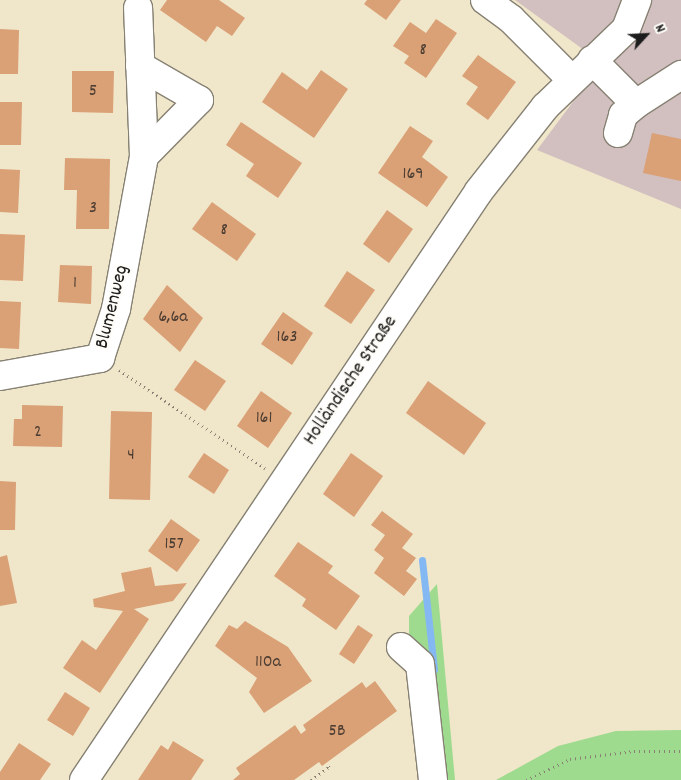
<!DOCTYPE html>
<html>
<head>
<meta charset="utf-8">
<style>
	body { margin:0 }
	#map { position:relative; width:681px; height:780px; overflow:hidden; background:#f0e6ca; font-family:Dekko,sans-serif }
	div>[style] { position:absolute }
	.industrial>* { inset:0; background:#d2bfbf }
	.green>* { inset:0; background:#9edb8f }
	.stream>* { height:7px; margin:-3.5px; padding:0 3.5px; transform-origin:3.5px; border-radius:3.5px; background:#84b8f2 }
	.building>* { inset:0; background:#daa076 }
	.path>* { height:3px; margin-top:-1.5px; transform-origin:0; background:repeating-linear-gradient(90deg,#868173 0 1px,transparent 0 5px) }
	.roads { filter:drop-shadow(1px 0 #868173) drop-shadow(-1px 0 #868173) drop-shadow(0 1px #868173) drop-shadow(0 -1px #868173) }
	.minor>* { height:28px; margin:-14px; padding:0 14px; transform-origin:14px; border-radius:14px; background:#fff }
	span { translate:-50% -50%; white-space:nowrap; text-align:center; line-height:1.15; -webkit-text-stroke:4px #fdfcf7; paint-order:stroke }
	.number-label { font-size:18px; color:#4c3d32 }
	.number-label span { -webkit-text-stroke-width:0 }
	.street-label { font-size:20px; color:#1c1c1c }
	.north { position:absolute; left:621px; top:10px; width:50px; height:50px; -webkit-text-stroke:4px #fdfcf7; paint-order:stroke; rotate:65deg; font-size:14px; font-weight:700; line-height:20px; text-align:center; color:#1c1c1c }
	.north::after { content:''; display:block; margin:auto; width:18px; height:22px; background:#1c1c1c; clip-path:polygon(50% 0,100% 100%,50% 72%,0 100%) }
</style>
</head>
<body>
<div id="map">
	<div class="industrial">
		<div style="clip-path:polygon(515px 0,681px 0,681px 209px,537px 150px,602px 63px)"></div>
	</div>
	<div class="green">
		<div style="clip-path:polygon(437px 584px,455px 780px,419px 780px,409px 672px,409px 616px)"></div>
		<div style="clip-path:polygon(681px 730px,681px 780px,496px 780px,558px 746px,616px 731px)"></div>
	</div>
	<div class="stream">
		<div style="left:422px;top:560px;width:110px;rotate:83.7deg"></div>
	</div>
	<div class="building">
		<div style="clip-path:polygon(167px 0,219px 0,245px 18px,232px 36px,217px 26px,206px 42px,160px 10px)"></div>
		<div style="clip-path:polygon(367px 0,401px 0,386px 20px,364px 4px)"></div>
		<div style="clip-path:polygon(436px 19px,457px 33px,426px 78px,404px 63px,409px 56px,393px 46px,410px 22px,426px 33px)"></div>
		<div style="clip-path:polygon(0 29px,19px 30px,18px 74px,0 74px)"></div>
		<div style="clip-path:polygon(478px 55px,516px 82px,488px 120px,466px 104px,478px 87px,462px 76px)"></div>
		<div style="clip-path:polygon(321px 70px,348px 89px,314px 138px,262px 102px,282px 72px,307px 90px)"></div>
		<div style="clip-path:polygon(72px 71px,114px 71px,113px 113px,72px 112px)"></div>
		<div style="clip-path:polygon(0 102px,22px 102px,21px 145px,0 145px)"></div>
		<div style="clip-path:polygon(241px 122px,302px 163px,278px 198px,246px 176px,254px 164px,226px 145px)"></div>
		<div style="clip-path:polygon(410px 126px,433px 141px,422px 157px,448px 177px,427px 207px,378px 173px)"></div>
		<div style="clip-path:polygon(652px 133px,681px 139px,681px 181px,643px 173px)"></div>
		<div style="clip-path:polygon(65px 158px,110px 159px,109px 229px,76px 229px,77px 190px,64px 190px)"></div>
		<div style="clip-path:polygon(0 169px,20px 170px,18px 213px,0 212px)"></div>
		<div style="clip-path:polygon(212px 202px,256px 234px,237px 261px,192px 229px)"></div>
		<div style="clip-path:polygon(387px 210px,413px 229px,389px 263px,363px 244px)"></div>
		<div style="clip-path:polygon(0 234px,25px 235px,23px 281px,0 280px)"></div>
		<div style="clip-path:polygon(60px 265px,92px 266px,91px 304px,58px 302px)"></div>
		<div style="clip-path:polygon(347px 271px,375px 290px,351px 324px,324px 306px)"></div>
		<div style="clip-path:polygon(167px 285px,203px 318px,180px 352px,143px 319px)"></div>
		<div style="clip-path:polygon(0 301px,21px 302px,19px 349px,0 348px)"></div>
		<div style="clip-path:polygon(283px 312px,313px 333px,292px 365px,261px 344px)"></div>
		<div style="clip-path:polygon(195px 360px,226px 381px,205px 411px,174px 390px)"></div>
		<div style="clip-path:polygon(428px 381px,486px 423px,464px 455px,406px 413px)"></div>
		<div style="clip-path:polygon(261px 391px,292px 413px,268px 448px,237px 426px)"></div>
		<div style="clip-path:polygon(22px 405px,63px 406px,62px 447px,13px 446px,14px 419px,22px 419px)"></div>
		<div style="clip-path:polygon(111px 411px,152px 412px,150px 500px,109px 499px)"></div>
		<div style="clip-path:polygon(204px 453px,229px 470px,214px 494px,188px 477px)"></div>
		<div style="clip-path:polygon(351px 453px,383px 476px,354px 517px,323px 494px)"></div>
		<div style="clip-path:polygon(0 481px,16px 482px,15px 530px,0 530px)"></div>
		<div style="clip-path:polygon(382px 511px,413px 534px,402px 548px,416px 558px,406px 571px,417px 579px,404px 596px,374px 573px,384px 558px,374px 550px,385px 535px,371px 525px)"></div>
		<div style="clip-path:polygon(171px 519px,200px 540px,177px 572px,148px 551px)"></div>
		<div style="clip-path:polygon(298px 542px,333px 566px,328px 573px,360px 596px,336px 630px,302px 606px,306px 599px,274px 576px)"></div>
		<div style="clip-path:polygon(7px 555px,17px 603px,0 606px,0 557px)"></div>
		<div style="clip-path:polygon(151px 567px,155px 586px,187px 583px,173px 601px,134px 609px,149px 619px,100px 693px,63px 668px,82px 640px,96px 650px,123px 611px,94px 607px,93px 599px,125px 591px,121px 573px)"></div>
		<div style="clip-path:polygon(245px 621px,288px 647px,312px 681px,264px 713px,249px 692px,257px 678px,215px 646px,229px 625px,237px 629px)"></div>
		<div style="clip-path:polygon(358px 625px,373px 635px,354px 664px,339px 654px)"></div>
		<div style="clip-path:polygon(375px 681px,397px 711px,322px 766px,319px 762px,294px 780px,233px 780px,240px 774px,236px 768px,295px 725px,301px 734px,306px 730px,303px 725px,362px 682px,366px 688px)"></div>
		<div style="clip-path:polygon(65px 692px,90px 708px,73px 736px,47px 720px)"></div>
		<div style="clip-path:polygon(173px 741px,204px 760px,191px 780px,138px 780px,161px 745px,168px 750px)"></div>
		<div style="clip-path:polygon(19px 743px,51px 764px,40px 780px,0 780px,0 772px)"></div>
	</div>
	<div class="path">
		<div style="left:119px;top:370px;width:176px;rotate:33.9deg"></div>
		<div style="left:311px;top:780px;width:22px;rotate:-36deg"></div>
		<div style="left:329px;top:767px;width:4px;rotate:-117deg"></div>
		<div style="left:526px;top:780px;width:49px;rotate:-25.5deg"></div>
		<div style="left:570px;top:759px;width:64px;rotate:-7.1deg"></div>
		<div style="left:634px;top:751px;width:47px"></div>
	</div>
	<div class="roads">
		<div class="minor">
			<div style="left:485px;top:0;width:32px;rotate:36deg"></div>
			<div style="left:511px;top:19px;width:85px;rotate:45deg"></div>
			<div style="left:592px;top:60px;width:62px;rotate:45deg"></div>
			<div style="left:636px;top:104px;width:54px;rotate:-32.8deg"></div>
			<div style="left:140px;top:66px;width:68px;rotate:30deg"></div>
			<div style="left:199px;top:100px;width:78px;rotate:134.5deg"></div>
			<div style="left:618px;top:133px;width:19px;rotate:-74deg"></div>
			<div style="left:623px;top:115px;width:17px;rotate:-40deg"></div>
			<div style="left:0;top:376px;width:102px;rotate:-10.2deg"></div>
			<div style="left:100px;top:358px;width:52px;rotate:-71.9deg"></div>
			<div style="left:116px;top:309px;width:156px;rotate:-79.6deg"></div>
			<div style="left:144px;top:156px;width:148px;rotate:-92.3deg"></div>
			<div style="left:401px;top:647px;width:25px;rotate:42deg"></div>
			<div style="left:420px;top:664px;width:117px;rotate:83.6deg"></div>
			<div style="left:84px;top:780px;width:709px;rotate:-56.15deg"></div>
			<div style="left:479px;top:191px;width:107px;rotate:-51.8deg"></div>
			<div style="left:545px;top:107px;width:112px;rotate:-43.9deg"></div>
			<div style="left:626px;top:29px;width:31px;rotate:-69deg"></div>
		</div>
	</div>
	<div class="number-label">
		<span style="left:423px;top:51px">8</span>
		<span style="left:93px;top:92px">5</span>
		<span style="left:413px;top:175px">169</span>
		<span style="left:93px;top:209px">3</span>
		<span style="left:224px;top:231px">8</span>
		<span style="left:75px;top:284px">1</span>
		<span style="left:173px;top:318px">6,6a</span>
		<span style="left:287px;top:338px">163</span>
		<span style="left:264px;top:419px">161</span>
		<span style="left:38px;top:433px">2</span>
		<span style="left:131px;top:456px">4</span>
		<span style="left:174px;top:545px">157</span>
		<span style="left:268px;top:663px">110a</span>
		<span style="left:337px;top:732px">5B</span>
	</div>
	<div class="street-label">
		<span style="left:113px;top:307px;rotate:-76deg">Blumenweg</span>
		<span style="left:351px;top:381px;rotate:-56deg">Holländische Straße</span>
	</div>
	<div class="north">N</div>
</div>
</body>
</html>
